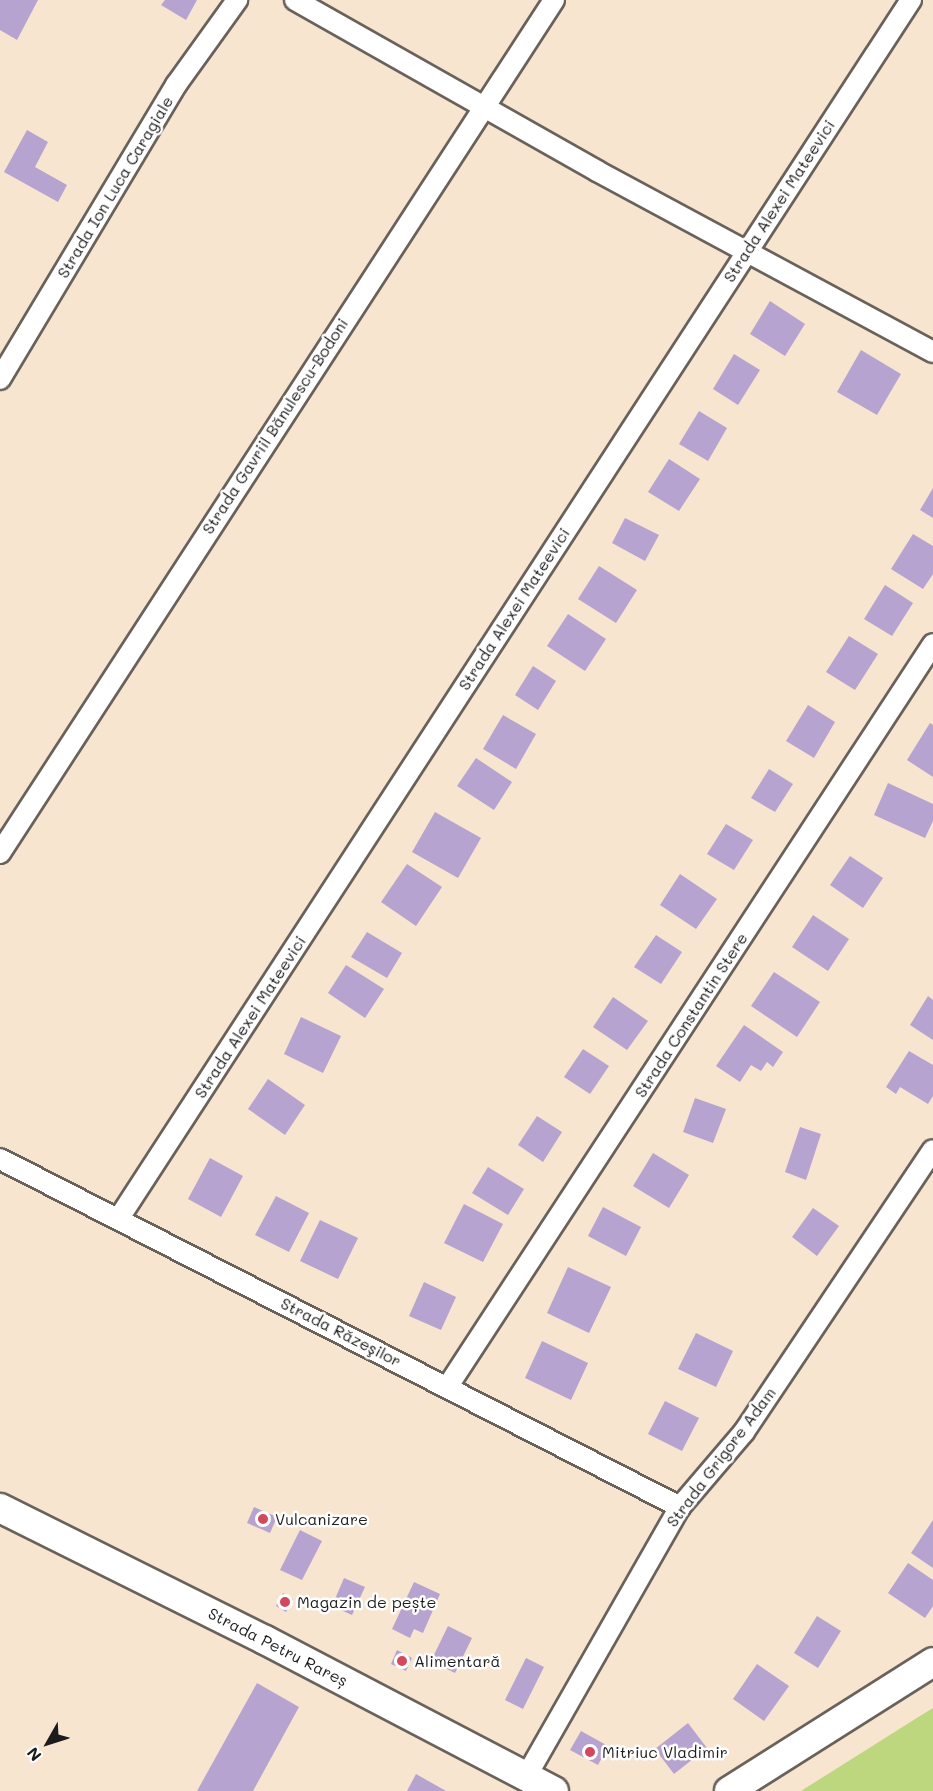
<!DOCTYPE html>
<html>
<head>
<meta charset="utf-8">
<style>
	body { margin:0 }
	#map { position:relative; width:933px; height:1791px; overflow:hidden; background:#f7e5d0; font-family:Mali,sans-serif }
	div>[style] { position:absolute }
	.green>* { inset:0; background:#bcd77d }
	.building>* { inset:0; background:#b7a3cf }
	.roads { filter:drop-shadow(2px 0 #69625b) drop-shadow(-2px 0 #69625b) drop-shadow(0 2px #69625b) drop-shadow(0 -2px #69625b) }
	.minor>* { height:20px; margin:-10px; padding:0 10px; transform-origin:10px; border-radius:10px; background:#fff }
	.secondary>* { height:28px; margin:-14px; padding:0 14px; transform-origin:14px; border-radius:14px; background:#fff }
	.dots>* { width:16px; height:16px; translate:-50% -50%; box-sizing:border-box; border:3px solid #fff; border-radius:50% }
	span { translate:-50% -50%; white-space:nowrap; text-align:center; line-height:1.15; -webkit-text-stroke:5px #fff; paint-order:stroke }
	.street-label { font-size:16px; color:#1c1c1c }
	.poi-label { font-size:16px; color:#1c1c1c }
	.left { translate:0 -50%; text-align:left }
	.north { position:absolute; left:18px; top:1713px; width:60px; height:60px; -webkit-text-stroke:4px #fff; paint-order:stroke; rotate:231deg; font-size:16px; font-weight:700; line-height:24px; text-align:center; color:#1c1c1c }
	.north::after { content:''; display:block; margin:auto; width:21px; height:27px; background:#1c1c1c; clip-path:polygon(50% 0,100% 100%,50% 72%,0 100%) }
</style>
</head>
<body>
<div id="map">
	<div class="green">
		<div style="clip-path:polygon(933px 1708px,933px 1791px,801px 1791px,912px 1721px)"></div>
	</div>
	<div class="building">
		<div style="clip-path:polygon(0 0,38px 0,17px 40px,0 30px)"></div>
		<div style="clip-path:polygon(165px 0,197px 0,186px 20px,161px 5px)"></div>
		<div style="clip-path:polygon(27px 130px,48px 142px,35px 167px,67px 185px,58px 202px,4px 172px)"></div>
		<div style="clip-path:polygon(770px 301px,805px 324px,785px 356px,750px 334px)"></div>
		<div style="clip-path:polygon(861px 350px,901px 374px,877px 415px,837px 392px)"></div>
		<div style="clip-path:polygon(734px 354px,760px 370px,738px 405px,713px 389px)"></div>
		<div style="clip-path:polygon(699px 411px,727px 428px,708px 461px,679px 444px)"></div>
		<div style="clip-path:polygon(669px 459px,700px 479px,679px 511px,648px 492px)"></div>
		<div style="clip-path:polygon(933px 488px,933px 518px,920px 510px)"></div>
		<div style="clip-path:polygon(625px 518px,659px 535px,645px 561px,612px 543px)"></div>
		<div style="clip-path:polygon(913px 534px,933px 546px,933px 574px,923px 589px,891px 569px)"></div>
		<div style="clip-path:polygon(599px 566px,637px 590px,616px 623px,578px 599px)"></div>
		<div style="clip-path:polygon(885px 585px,913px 603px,892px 636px,864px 619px)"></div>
		<div style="clip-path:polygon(568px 614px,606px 639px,585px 671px,547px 646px)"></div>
		<div style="clip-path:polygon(849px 636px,878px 654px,855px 690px,826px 672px)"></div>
		<div style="clip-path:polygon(533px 666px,556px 681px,538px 710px,515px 695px)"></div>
		<div style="clip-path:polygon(808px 705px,835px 722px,814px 758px,786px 741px)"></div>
		<div style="clip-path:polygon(503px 715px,536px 734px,516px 769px,483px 749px)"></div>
		<div style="clip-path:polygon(930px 723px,933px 725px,933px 777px,907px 760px)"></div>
		<div style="clip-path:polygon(476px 758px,512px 782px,494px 810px,457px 786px)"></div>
		<div style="clip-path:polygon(769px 769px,793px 784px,775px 812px,751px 798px)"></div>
		<div style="clip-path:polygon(888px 783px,933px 804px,933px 821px,925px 838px,874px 815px)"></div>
		<div style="clip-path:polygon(435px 812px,481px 838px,458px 878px,412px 852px)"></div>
		<div style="clip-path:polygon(726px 824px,753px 840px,734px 870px,707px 854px)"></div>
		<div style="clip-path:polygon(850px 856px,883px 878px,863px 908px,830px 885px)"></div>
		<div style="clip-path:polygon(407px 864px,442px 887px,416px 926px,381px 902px)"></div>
		<div style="clip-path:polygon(680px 874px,717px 899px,696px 929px,660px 905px)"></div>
		<div style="clip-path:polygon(813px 915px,849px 939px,828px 971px,792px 947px)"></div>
		<div style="clip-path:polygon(367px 932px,402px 953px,387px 978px,351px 957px)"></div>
		<div style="clip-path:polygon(656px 935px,682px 952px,661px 984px,634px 967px)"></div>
		<div style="clip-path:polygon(346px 965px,384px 989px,365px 1018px,328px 993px)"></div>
		<div style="clip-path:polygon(774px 972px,820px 1002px,797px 1037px,751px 1006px)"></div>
		<div style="clip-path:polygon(928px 996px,933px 1000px,933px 1040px,910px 1025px)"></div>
		<div style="clip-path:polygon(613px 997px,648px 1021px,627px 1050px,593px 1027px)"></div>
		<div style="clip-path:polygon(301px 1017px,341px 1036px,323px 1073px,284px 1054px)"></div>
		<div style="clip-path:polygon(744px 1025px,783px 1052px,773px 1067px,767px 1062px,761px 1071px,751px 1065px,740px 1082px,716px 1066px)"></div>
		<div style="clip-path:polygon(583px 1049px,609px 1066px,590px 1094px,564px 1077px)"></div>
		<div style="clip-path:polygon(909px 1051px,933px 1065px,933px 1096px,928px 1104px,900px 1087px,896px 1094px,886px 1087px)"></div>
		<div style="clip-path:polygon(268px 1079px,305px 1105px,285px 1135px,248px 1109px)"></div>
		<div style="clip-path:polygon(695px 1098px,726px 1109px,713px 1143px,683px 1132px)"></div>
		<div style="clip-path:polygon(537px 1116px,562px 1132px,543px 1162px,518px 1145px)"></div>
		<div style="clip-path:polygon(800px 1127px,821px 1134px,806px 1180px,785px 1172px)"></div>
		<div style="clip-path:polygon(653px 1153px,689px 1175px,669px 1208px,633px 1186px)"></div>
		<div style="clip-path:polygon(210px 1158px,243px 1176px,221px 1217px,188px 1199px)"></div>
		<div style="clip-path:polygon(488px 1167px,524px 1189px,508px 1215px,472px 1193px)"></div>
		<div style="clip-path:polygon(276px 1196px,309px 1213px,289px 1252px,255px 1235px)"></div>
		<div style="clip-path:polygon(464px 1204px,503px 1224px,483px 1262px,444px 1243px)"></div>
		<div style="clip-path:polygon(603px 1207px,641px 1227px,626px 1256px,588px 1236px)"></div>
		<div style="clip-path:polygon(813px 1208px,839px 1226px,817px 1256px,792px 1237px)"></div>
		<div style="clip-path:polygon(320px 1220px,358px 1238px,338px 1279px,300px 1261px)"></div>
		<div style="clip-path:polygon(568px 1267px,611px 1287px,589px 1333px,547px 1313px)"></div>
		<div style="clip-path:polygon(424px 1282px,456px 1297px,441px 1330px,409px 1316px)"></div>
		<div style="clip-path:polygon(696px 1333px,733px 1351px,716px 1387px,678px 1369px)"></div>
		<div style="clip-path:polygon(542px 1341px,588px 1363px,571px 1400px,525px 1378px)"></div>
		<div style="clip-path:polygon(665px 1401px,699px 1418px,682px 1451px,648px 1434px)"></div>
		<div style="clip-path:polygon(254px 1507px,277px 1517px,270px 1533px,247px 1523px)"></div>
		<div style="clip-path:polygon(933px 1520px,933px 1568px,911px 1553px)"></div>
		<div style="clip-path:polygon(300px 1530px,322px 1541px,302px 1580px,280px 1570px)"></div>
		<div style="clip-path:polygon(908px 1563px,933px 1580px,933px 1606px,925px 1618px,888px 1593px)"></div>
		<div style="clip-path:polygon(344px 1578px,365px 1587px,352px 1615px,332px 1606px)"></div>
		<div style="clip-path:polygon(414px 1582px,440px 1594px,423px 1633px,414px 1629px,410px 1638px,392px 1629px)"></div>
		<div style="clip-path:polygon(283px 1593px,293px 1599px,286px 1612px,276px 1606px)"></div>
		<div style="clip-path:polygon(817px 1616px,841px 1631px,818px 1668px,794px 1653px)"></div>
		<div style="clip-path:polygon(448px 1626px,472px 1638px,455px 1673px,431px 1661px)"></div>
		<div style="clip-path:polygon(397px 1650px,412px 1658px,406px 1671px,391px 1664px)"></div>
		<div style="clip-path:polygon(526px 1658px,544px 1667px,523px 1709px,505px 1700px)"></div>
		<div style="clip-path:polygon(757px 1664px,789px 1686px,764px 1721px,733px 1699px)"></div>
		<div style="clip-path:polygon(257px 1683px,299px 1707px,253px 1791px,197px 1791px)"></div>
		<div style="clip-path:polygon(688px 1723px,707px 1748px,674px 1774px,655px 1749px)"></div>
		<div style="clip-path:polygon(581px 1731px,608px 1746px,598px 1765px,570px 1750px)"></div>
		<div style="clip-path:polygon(416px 1774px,446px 1791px,407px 1791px)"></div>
	</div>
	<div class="roads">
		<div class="minor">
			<div style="left:295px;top:0;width:347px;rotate:29.5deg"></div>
			<div style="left:597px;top:171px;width:382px;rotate:28.3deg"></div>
			<div style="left:0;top:379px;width:343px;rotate:-59.1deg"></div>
			<div style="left:176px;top:85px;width:105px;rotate:-54.3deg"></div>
			<div style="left:0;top:853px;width:1017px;rotate:-57deg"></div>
			<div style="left:0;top:1159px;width:764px;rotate:27.1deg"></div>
			<div style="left:119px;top:1218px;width:1453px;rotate:-56.97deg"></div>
			<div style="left:448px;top:1386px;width:886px;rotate:-56.83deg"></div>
			<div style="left:527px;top:1775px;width:309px;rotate:-60.3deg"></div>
			<div style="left:680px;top:1507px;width:99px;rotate:-49.5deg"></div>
			<div style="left:744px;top:1432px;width:339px;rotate:-56.2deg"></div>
		</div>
		<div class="secondary">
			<div style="left:0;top:1508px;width:296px;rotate:26.5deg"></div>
			<div style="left:265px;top:1640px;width:326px;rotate:27.6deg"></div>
			<div style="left:729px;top:1791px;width:241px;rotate:-32.3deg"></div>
		</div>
	</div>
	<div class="dots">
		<div style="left:263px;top:1519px;background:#d1495b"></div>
		<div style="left:285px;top:1602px;background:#d1495b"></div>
		<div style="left:402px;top:1661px;background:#d1495b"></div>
		<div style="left:590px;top:1752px;background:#d1495b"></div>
	</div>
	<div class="street-label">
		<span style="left:115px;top:187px;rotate:-59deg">Strada Ion Luca Caragiale</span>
		<span style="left:779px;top:201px;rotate:-57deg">Strada Alexei Mateevici</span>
		<span style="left:275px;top:426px;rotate:-57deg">Strada Gavriil Bănulescu-Bodoni</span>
		<span style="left:514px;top:609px;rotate:-57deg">Strada Alexei Mateevici</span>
		<span style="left:691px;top:1015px;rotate:-57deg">Strada Constantin Stere</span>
		<span style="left:250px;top:1017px;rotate:-57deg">Strada Alexei Mateevici</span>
		<span style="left:341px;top:1332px;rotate:27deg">Strada Răzeşilor</span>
		<span style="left:721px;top:1457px;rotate:-53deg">Strada Grigore Adam</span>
		<span style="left:278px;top:1647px;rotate:27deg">Strada Petru Rareș</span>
	</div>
	<div class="poi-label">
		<span class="left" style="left:275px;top:1519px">Vulcanizare</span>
		<span class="left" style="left:297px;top:1602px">Magazin de pește</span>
		<span class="left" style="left:414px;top:1661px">Alimentară</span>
		<span class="left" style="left:602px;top:1752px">Mitriuc Vladimir</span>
	</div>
	<div class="north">N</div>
</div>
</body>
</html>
